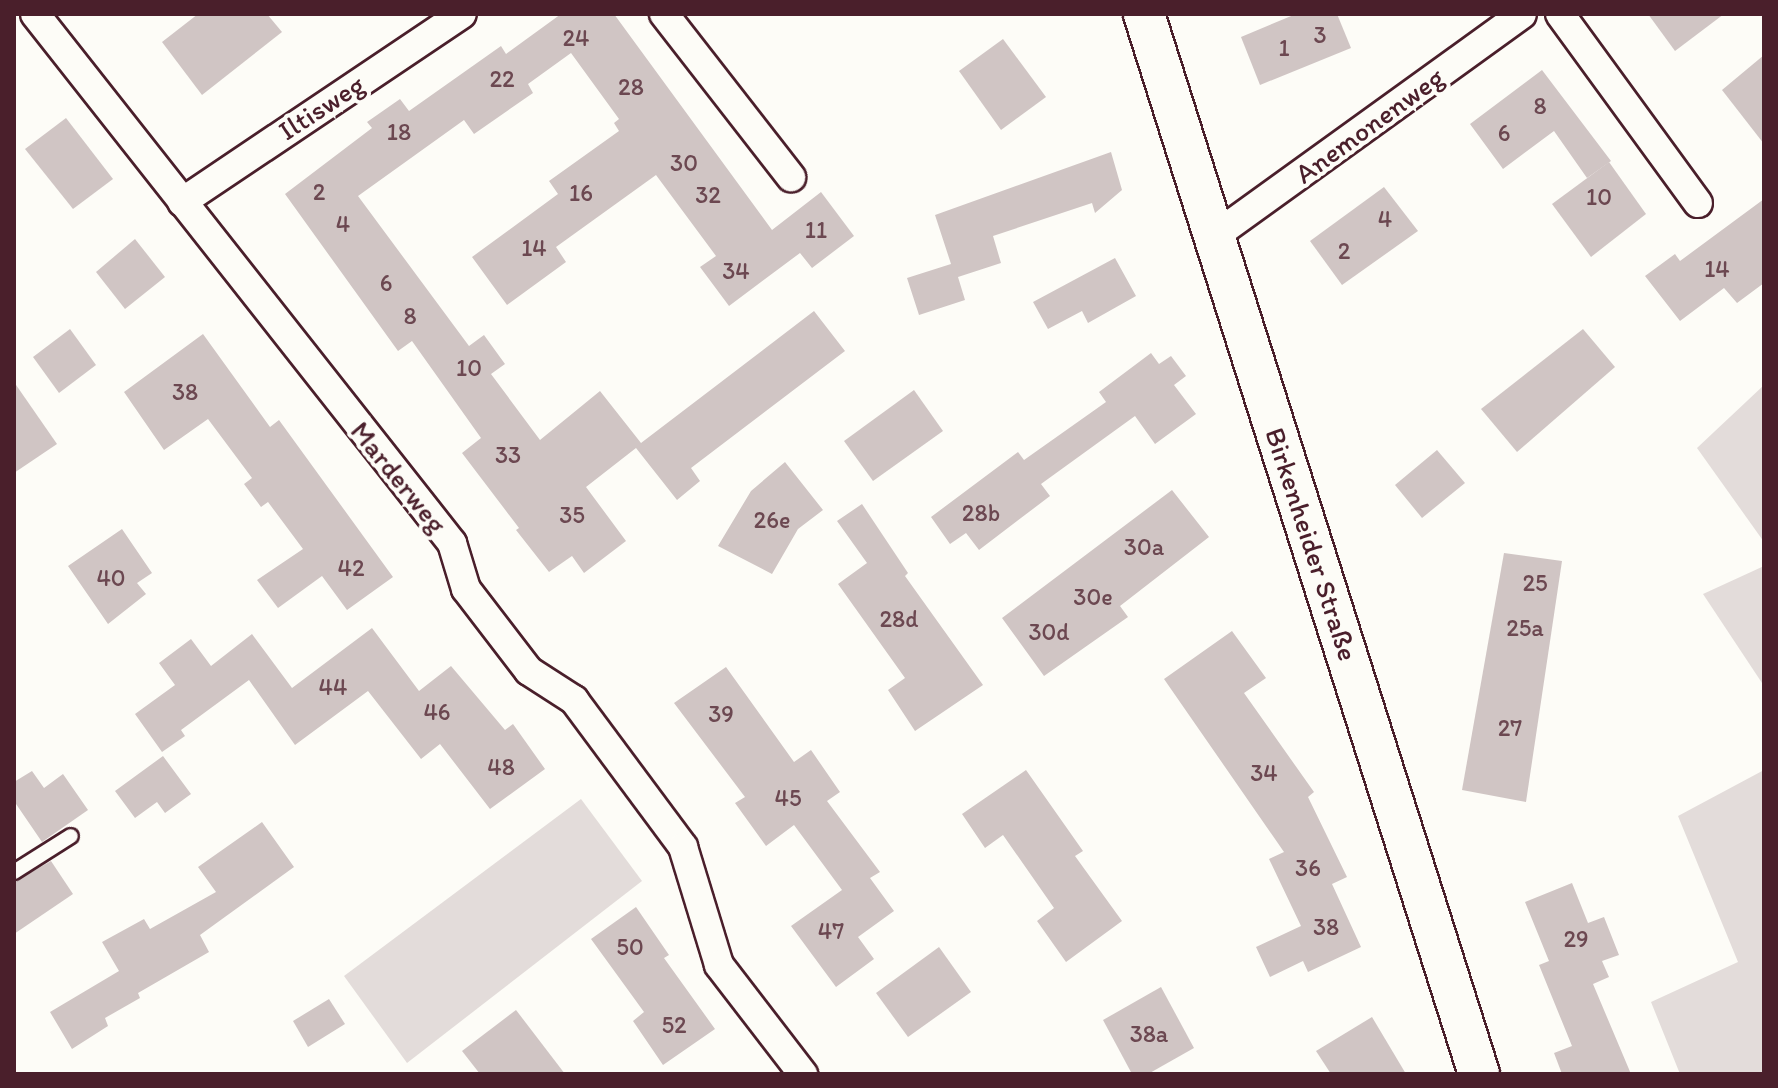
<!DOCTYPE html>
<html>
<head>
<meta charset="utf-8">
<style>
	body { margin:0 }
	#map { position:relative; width:1778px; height:1088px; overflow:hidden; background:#fdfcf7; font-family:Itim,sans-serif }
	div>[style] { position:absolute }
	.green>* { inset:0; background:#e3dcda }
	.building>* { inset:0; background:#d0c5c4 }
	.roads { filter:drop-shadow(2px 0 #4a1f2b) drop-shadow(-2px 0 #4a1f2b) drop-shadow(0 2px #4a1f2b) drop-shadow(0 -2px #4a1f2b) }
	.lane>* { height:14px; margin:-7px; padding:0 7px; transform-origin:7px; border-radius:7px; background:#fdfcf7 }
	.street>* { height:28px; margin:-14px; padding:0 14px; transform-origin:14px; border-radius:14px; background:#fdfcf7 }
	.secondary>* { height:40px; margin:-20px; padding:0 20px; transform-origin:20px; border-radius:20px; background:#fdfcf7 }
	span { translate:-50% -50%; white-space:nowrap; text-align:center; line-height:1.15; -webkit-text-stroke:8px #fdfcf7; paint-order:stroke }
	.number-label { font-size:24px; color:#6c4851 }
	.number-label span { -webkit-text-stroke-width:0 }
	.street-label { font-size:28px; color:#4a1f2b }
	.frame { position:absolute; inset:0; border:16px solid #4a1f2b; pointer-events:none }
</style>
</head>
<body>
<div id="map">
	<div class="green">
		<div style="clip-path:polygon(1764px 385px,1764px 542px,1697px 448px)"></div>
		<div style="clip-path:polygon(1764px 566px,1764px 686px,1703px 594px)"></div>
		<div style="clip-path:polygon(1764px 770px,1764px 1074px,1680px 1074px,1651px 1002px,1738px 962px,1678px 816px)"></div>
		<div style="clip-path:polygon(581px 799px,642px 881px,407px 1063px,344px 976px)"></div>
	</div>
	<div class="building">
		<div style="clip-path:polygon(198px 14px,267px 14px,282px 32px,202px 95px,162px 42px)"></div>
		<div style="clip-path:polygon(561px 14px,614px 14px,772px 230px,821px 192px,854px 236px,812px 268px,800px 253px,729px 306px,700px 267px,716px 256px,656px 175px,556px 247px,566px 262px,507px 305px,472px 257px,558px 194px,549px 181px,619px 131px,614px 123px,619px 119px,571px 53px,528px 84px,533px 93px,474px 134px,464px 120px,358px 196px,469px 346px,484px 335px,505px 364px,491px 374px,540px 440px,600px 391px,641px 443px,814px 311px,845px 351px,691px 468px,700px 481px,677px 500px,636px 448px,586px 487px,626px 541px,584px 573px,572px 556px,549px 572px,516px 530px,519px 528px,462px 453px,481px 438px,412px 341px,398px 351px,285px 194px,372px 128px,367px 122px,400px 99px,409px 111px,501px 46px,506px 54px)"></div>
		<div style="clip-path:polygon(1296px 14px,1337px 14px,1351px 48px,1260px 85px,1241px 37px)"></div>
		<div style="clip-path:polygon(1648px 14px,1724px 14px,1675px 51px)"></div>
		<div style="clip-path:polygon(1003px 39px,1046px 97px,1001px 130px,959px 71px)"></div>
		<div style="clip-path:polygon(1764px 55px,1764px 144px,1722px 90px)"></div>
		<div style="clip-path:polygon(1542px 70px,1611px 161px,1587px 178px,1554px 131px,1503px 169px,1470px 124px)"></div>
		<div style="clip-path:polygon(66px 118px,113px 179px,73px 209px,25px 149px)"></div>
		<div style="clip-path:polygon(1111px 152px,1122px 190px,1095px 213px,1092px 203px,993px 236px,1001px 263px,958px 277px,965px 300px,919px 315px,907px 278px,951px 264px,935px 215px)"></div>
		<div style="clip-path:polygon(1609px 162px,1646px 214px,1591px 257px,1552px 204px)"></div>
		<div style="clip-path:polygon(1384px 187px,1418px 231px,1342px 285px,1310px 241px)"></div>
		<div style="clip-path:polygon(1764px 199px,1764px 283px,1737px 303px,1724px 288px,1680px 321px,1645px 276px,1675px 254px,1680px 261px)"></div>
		<div style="clip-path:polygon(135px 239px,165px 277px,125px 309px,96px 272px)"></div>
		<div style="clip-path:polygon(1115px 258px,1136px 296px,1088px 323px,1082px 311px,1048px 329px,1033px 302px)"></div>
		<div style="clip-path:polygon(70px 329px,96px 365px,59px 393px,33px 357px)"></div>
		<div style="clip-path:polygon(1583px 329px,1615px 367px,1517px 452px,1481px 409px)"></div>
		<div style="clip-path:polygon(203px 334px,270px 427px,279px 420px,393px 577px,347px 610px,322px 576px,278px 608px,257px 580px,303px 549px,268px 502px,261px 507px,244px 484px,252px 478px,208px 419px,164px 450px,124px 392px)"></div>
		<div style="clip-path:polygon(1151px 353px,1159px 364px,1171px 356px,1186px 376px,1174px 385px,1196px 414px,1155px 444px,1135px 416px,1041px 484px,1050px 496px,979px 550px,966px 533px,950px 544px,931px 517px,1018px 452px,1024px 460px,1106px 402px,1099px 392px)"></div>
		<div style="clip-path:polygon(14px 382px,57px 444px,14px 473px)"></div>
		<div style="clip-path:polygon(914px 390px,943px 431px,873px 481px,844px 441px)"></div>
		<div style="clip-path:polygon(1437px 450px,1465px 483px,1422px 518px,1395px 485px)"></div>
		<div style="clip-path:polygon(785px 462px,823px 510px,798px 529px,772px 574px,718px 546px,751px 491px)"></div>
		<div style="clip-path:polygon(1172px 490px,1209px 537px,1120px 606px,1128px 617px,1044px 676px,1002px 618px)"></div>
		<div style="clip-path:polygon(862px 504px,908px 573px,905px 576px,983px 685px,915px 731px,888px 690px,905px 678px,838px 584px,867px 563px,837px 521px)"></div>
		<div style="clip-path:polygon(122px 529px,152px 573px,137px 583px,146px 594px,108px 624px,68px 566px)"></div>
		<div style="clip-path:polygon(1504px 553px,1562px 561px,1526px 802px,1462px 790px)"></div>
		<div style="clip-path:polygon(372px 628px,419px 691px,451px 666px,505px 730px,513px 724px,545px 769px,490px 809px,440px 744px,421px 759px,368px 691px,295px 745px,249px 680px,181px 730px,185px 736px,162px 752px,135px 714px,175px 685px,159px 663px,191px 639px,211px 666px,252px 634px,292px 688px)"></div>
		<div style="clip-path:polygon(1232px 631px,1266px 678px,1244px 693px,1314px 792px,1308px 797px,1347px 877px,1332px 884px,1361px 947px,1308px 972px,1303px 961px,1270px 977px,1256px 947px,1301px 926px,1269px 859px,1284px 852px,1164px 679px)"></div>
		<div style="clip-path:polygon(726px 667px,794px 762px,811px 750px,840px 792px,827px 801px,880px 872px,870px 878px,894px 911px,858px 937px,874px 959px,836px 987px,791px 926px,842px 890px,794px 825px,766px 846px,735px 803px,745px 797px,674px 703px)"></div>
		<div style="clip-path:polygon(163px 756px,191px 794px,165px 813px,157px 802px,135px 818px,115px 791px)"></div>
		<div style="clip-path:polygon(1026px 770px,1083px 851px,1075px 856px,1122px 921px,1066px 962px,1037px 921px,1054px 908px,1003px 835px,985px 848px,962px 814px)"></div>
		<div style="clip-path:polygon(32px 771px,44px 788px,63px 774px,88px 810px,42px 842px,14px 801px,14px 782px)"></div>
		<div style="clip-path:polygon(262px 822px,294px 867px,200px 935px,209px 952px,138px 993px,140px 998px,105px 1018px,108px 1026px,72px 1049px,50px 1012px,119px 971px,102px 942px,144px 919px,150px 929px,216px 892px,198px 867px)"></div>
		<div style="clip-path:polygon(51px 861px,73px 894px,14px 934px,14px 882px)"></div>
		<div style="clip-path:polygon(1572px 883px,1588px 923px,1604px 917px,1619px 955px,1602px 961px,1609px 977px,1593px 984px,1631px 1074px,1562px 1074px,1554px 1053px,1572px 1046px,1539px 965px,1549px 961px,1525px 902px)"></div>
		<div style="clip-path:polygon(636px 907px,669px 955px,664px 958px,715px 1029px,663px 1065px,633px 1021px,644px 1012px,591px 939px)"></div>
		<div style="clip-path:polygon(939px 947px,971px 992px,908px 1037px,876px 993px)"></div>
		<div style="clip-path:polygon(1161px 987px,1194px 1048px,1148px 1074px,1132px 1074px,1103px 1020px)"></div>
		<div style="clip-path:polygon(329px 999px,345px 1024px,308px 1047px,293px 1021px)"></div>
		<div style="clip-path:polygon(516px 1010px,565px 1074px,480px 1074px,462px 1051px)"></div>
		<div style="clip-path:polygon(1372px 1017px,1406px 1074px,1331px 1074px,1316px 1051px)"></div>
	</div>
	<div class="roads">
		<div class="lane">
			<div style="left:14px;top:872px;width:67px;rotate:-32.3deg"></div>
		</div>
		<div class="street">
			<div style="left:35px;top:14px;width:674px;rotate:51.75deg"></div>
			<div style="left:452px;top:543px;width:48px;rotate:73.1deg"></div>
			<div style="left:466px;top:589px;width:103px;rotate:52.5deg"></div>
			<div style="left:529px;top:671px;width:54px;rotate:32.8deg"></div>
			<div style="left:574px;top:700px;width:183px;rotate:53.4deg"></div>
			<div style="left:683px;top:847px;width:123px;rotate:73deg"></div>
			<div style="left:719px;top:965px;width:138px;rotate:52.4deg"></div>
			<div style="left:664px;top:14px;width:207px;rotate:52.1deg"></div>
			<div style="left:1560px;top:14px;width:234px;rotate:53.9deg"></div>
			<div style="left:182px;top:202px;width:337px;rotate:-33.9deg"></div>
			<div style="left:1216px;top:235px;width:377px;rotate:-35.8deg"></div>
		</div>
		<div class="secondary">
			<div style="left:1144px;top:14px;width:1112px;rotate:72.46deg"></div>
		</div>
	</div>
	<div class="number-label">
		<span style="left:1320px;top:35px">3</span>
		<span style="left:576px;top:38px">24</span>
		<span style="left:1284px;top:48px">1</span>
		<span style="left:502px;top:79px">22</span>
		<span style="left:631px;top:87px">28</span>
		<span style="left:1540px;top:106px">8</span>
		<span style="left:399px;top:132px">18</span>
		<span style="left:1504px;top:133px">6</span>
		<span style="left:684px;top:163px">30</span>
		<span style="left:319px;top:192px">2</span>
		<span style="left:581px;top:193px">16</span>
		<span style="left:708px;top:195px">32</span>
		<span style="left:1599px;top:197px">10</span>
		<span style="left:1385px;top:219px">4</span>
		<span style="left:343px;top:224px">4</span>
		<span style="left:816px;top:230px">11</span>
		<span style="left:534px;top:248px">14</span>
		<span style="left:1344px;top:251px">2</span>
		<span style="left:1717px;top:269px">14</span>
		<span style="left:736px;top:271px">34</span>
		<span style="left:386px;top:283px">6</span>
		<span style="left:410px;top:316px">8</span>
		<span style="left:469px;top:368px">10</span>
		<span style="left:185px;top:392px">38</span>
		<span style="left:508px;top:455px">33</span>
		<span style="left:981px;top:513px">28b</span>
		<span style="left:572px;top:515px">35</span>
		<span style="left:772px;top:520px">26e</span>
		<span style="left:1144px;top:547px">30a</span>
		<span style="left:351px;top:568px">42</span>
		<span style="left:111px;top:578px">40</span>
		<span style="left:1535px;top:583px">25</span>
		<span style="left:1093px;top:597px">30e</span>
		<span style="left:899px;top:619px">28d</span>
		<span style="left:1525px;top:628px">25a</span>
		<span style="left:1049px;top:632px">30d</span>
		<span style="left:333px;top:687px">44</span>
		<span style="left:437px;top:712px">46</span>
		<span style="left:721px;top:714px">39</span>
		<span style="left:1510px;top:728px">27</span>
		<span style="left:501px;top:767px">48</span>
		<span style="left:1264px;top:773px">34</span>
		<span style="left:788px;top:798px">45</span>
		<span style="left:1308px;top:868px">36</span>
		<span style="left:1326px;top:927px">38</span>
		<span style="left:831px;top:931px">47</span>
		<span style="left:1576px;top:939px">29</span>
		<span style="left:630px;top:947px">50</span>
		<span style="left:674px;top:1025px">52</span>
		<span style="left:1149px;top:1034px">38a</span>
	</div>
	<div class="street-label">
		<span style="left:321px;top:107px;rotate:-33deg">Iltisweg</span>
		<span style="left:1369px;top:125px;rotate:-36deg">Anemonenweg</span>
		<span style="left:399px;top:477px;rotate:51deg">Marderweg</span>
		<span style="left:1312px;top:544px;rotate:72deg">Birkenheider Straße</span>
	</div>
	<div class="frame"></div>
</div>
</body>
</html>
